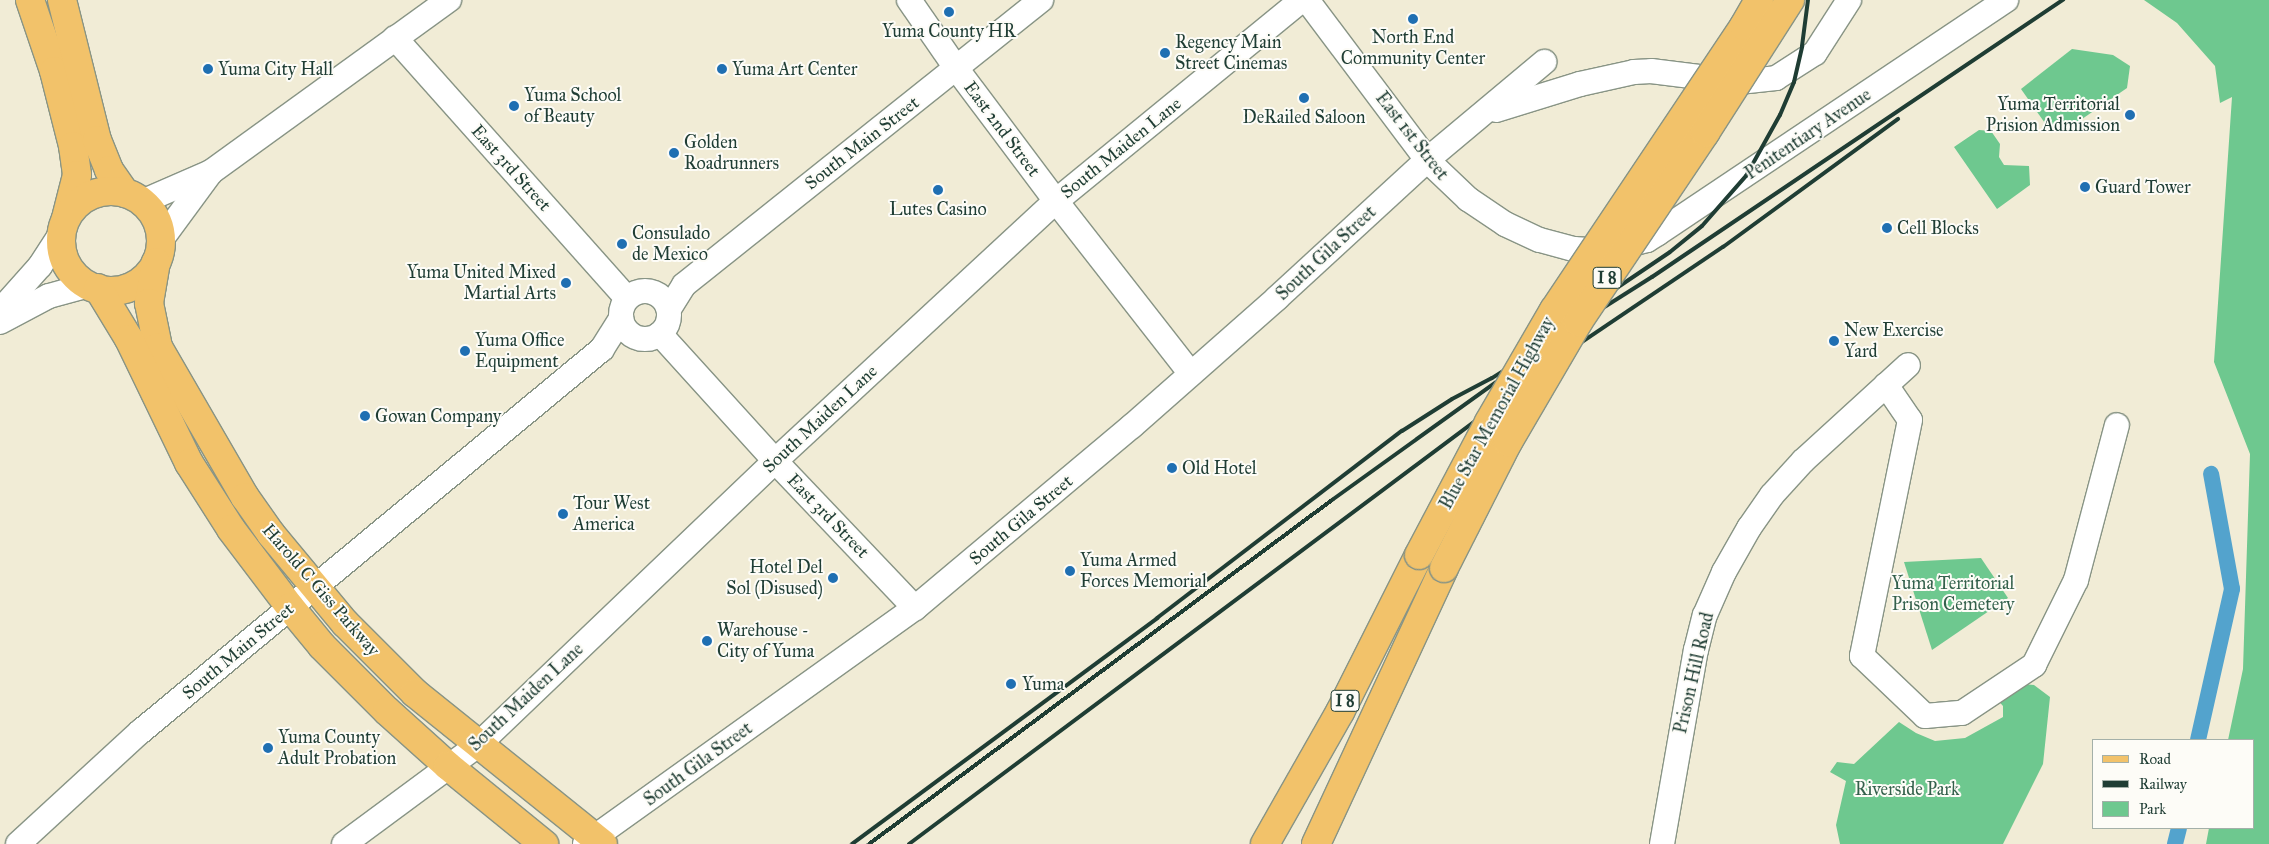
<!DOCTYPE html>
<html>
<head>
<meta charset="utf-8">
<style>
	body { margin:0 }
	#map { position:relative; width:2269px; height:844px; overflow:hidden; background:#f1ecd6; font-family:"IM FELL Great Primer",serif }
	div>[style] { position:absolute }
	.green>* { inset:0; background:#6ec88f }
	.canal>* { height:16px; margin:-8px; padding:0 8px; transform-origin:8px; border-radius:8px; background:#53a3cd }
	.roads { filter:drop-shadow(1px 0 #889485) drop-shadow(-1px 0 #889485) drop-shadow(0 1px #889485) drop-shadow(0 -1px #889485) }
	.minor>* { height:24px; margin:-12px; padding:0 12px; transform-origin:12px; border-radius:12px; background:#fff }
	.minor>.ring { margin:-12px; padding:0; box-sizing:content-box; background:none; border:24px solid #fff; border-radius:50% }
	.major>* { height:28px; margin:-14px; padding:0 14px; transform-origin:14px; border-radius:14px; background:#f2c26a }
	.major>.ring { margin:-14px; padding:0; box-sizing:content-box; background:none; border:28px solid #f2c26a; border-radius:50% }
	.highway>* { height:28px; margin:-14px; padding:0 14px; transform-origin:14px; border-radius:14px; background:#f2c26a }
	.rail>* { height:4px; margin:-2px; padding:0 2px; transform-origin:2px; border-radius:2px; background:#1f3d34 }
	.bridges { filter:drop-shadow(1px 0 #889485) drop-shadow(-1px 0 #889485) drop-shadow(0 1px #889485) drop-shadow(0 -1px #889485) }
	.highway-bridge>* { height:28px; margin:-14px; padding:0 14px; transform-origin:14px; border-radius:14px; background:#f2c26a }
	.dots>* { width:14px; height:14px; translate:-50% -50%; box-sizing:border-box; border:2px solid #fdfcf7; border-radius:50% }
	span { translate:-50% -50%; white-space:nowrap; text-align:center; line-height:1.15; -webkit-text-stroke:4px #fdfcf7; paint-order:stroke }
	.shield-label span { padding:1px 4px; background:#fdfcf7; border:1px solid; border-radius:4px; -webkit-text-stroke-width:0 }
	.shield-label { font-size:16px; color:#1f3d34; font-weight:700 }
	.poi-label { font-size:18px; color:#1f3d34 }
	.left { translate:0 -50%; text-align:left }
	.right { translate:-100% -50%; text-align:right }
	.street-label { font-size:18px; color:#1f3d34 }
	.park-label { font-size:18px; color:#33604b }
	.legend { position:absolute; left:2092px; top:739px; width:162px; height:90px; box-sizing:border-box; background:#fdfcf7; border:1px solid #a4b0a9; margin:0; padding:6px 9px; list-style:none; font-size:15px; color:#1f3d34 }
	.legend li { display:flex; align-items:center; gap:10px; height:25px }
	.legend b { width:25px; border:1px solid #a4b0a9 }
</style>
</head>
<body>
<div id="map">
	<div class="green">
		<div style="clip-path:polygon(2144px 0,2269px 0,2269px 844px,2206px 844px,2209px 828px,2253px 828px,2253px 740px,2228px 740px,2243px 669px,2250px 454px,2214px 362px,2232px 97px,2220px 103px,2215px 66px,2177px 23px)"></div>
		<div style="clip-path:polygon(2072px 49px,2113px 55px,2130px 66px,2127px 88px,2069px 128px,2047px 126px,2021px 89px)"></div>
		<div style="clip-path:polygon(1979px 130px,1991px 131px,2000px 144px,1999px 157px,2004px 165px,2029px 166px,2030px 185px,1997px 209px,1954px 147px)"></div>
		<div style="clip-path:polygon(1981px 558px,2008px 598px,1932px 650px,1904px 562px)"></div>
		<div style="clip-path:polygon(2012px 683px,2034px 685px,2050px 697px,2043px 764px,2003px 844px,1840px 844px,1836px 825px,1846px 781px,1830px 772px,1837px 762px,1854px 764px,1899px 722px,1916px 733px,1935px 741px,1965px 738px,2003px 717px,2003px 706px,1994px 696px)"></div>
	</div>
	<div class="canal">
		<div style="left:2198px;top:740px;width:155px;rotate:-77.3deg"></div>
		<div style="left:2232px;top:589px;width:117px;rotate:-100.3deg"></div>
		<div style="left:2175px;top:844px;width:16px;rotate:-76deg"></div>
	</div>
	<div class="roads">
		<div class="minor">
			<div style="left:909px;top:0;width:83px;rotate:55.3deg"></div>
			<div style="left:956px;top:68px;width:166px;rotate:53.1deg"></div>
			<div style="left:1056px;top:201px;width:219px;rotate:52deg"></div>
			<div style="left:1307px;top:0;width:200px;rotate:53.1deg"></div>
			<div style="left:1427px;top:160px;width:57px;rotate:43.6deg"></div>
			<div style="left:1468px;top:199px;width:45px;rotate:34deg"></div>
			<div style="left:1505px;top:224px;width:38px;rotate:25deg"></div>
			<div style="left:1540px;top:240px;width:35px;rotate:15deg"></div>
			<div style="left:1574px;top:249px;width:29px;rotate:4deg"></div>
			<div style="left:1603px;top:251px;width:45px;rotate:-14deg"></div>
			<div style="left:1647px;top:240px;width:13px;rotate:-32deg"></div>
			<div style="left:1658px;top:233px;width:419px;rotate:-33.8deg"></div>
			<div style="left:395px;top:38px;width:348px;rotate:48.3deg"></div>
			<div style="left:1496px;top:110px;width:88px;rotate:-17.2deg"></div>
			<div style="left:1580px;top:84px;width:55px;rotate:-12.5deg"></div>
			<div style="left:1634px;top:72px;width:17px;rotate:-3deg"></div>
			<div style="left:1651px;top:71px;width:89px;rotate:7.1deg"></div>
			<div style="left:1739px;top:82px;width:37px;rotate:-6deg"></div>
			<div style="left:1776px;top:78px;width:46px;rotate:-32.7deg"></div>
			<div style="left:1815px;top:53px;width:63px;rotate:-57.3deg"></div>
			<div style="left:142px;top:202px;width:75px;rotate:-23.5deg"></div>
			<div style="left:211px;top:172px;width:294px;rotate:-35.9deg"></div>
			<div style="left:161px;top:240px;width:84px;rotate:-53.7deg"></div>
			<div class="ring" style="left:621px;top:291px;width:24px;height:24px"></div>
			<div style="left:669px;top:309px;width:28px;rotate:-58deg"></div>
			<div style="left:684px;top:285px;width:457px;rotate:-38.6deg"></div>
			<div style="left:0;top:311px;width:60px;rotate:-48.4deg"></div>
			<div style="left:40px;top:266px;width:40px;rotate:-57.1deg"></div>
			<div style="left:0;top:322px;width:55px;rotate:-28deg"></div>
			<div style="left:49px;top:296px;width:41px;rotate:-15.4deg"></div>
			<div style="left:660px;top:334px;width:171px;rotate:47.8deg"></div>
			<div style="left:775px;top:461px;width:203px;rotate:46.4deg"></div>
			<div style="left:1886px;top:385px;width:42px;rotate:55.6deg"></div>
			<div style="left:1910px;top:420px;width:241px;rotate:101.5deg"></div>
			<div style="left:1862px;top:656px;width:87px;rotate:43.6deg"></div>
			<div style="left:1925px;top:716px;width:37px;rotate:-5deg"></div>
			<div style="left:1962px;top:713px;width:87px;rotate:-33.7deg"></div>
			<div style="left:2034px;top:665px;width:95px;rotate:-63.7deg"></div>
			<div style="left:2076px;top:580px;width:160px;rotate:-75.2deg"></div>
			<div style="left:18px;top:844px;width:166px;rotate:-42.6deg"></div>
			<div style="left:140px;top:732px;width:600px;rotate:-39.66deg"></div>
			<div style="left:602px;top:349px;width:36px;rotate:-58deg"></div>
			<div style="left:344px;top:844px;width:167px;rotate:-36.5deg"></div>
			<div style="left:478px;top:745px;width:411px;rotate:-43.7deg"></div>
			<div style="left:775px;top:461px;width:383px;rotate:-42.8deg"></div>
			<div style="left:1056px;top:201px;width:318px;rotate:-39.3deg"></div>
			<div style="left:585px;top:844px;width:406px;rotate:-35.6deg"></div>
			<div style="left:915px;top:608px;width:283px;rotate:-40deg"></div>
			<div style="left:1132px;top:426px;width:193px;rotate:-41.4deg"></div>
			<div style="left:1277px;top:298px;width:204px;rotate:-42.6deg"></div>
			<div style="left:1427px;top:160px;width:153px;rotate:-39.9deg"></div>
			<div style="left:1662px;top:844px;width:197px;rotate:-80.1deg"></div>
			<div style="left:1696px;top:650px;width:36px;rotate:-76deg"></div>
			<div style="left:1705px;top:615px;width:47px;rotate:-66.2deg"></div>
			<div style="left:1724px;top:572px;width:51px;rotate:-60.4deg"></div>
			<div style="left:1749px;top:528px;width:40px;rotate:-55.1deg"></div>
			<div style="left:1772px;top:495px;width:46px;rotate:-47.6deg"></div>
			<div style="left:1803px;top:461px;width:142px;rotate:-42.4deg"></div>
		</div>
		<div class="major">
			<div style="left:30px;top:0;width:75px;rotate:71.3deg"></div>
			<div style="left:54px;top:71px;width:77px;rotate:75.8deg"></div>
			<div style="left:73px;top:146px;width:29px;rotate:82deg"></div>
			<div style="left:77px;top:175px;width:44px;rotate:104.3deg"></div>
			<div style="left:62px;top:0;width:144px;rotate:76deg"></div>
			<div style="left:97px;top:140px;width:32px;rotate:68deg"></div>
			<div style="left:109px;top:170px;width:28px;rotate:55deg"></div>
			<div class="ring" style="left:61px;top:191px;width:72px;height:72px"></div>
			<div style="left:156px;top:262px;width:42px;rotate:99.7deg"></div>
			<div style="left:149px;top:303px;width:45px;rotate:78.4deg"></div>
			<div style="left:158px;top:347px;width:173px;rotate:59.9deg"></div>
			<div style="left:245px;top:497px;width:45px;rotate:54.9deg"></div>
			<div style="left:271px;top:534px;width:116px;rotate:50.3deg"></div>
			<div style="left:345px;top:623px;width:99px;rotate:45deg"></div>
			<div style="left:415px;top:693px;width:241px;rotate:38.8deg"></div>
			<div style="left:98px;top:288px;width:60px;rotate:58.7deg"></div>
			<div style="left:129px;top:339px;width:138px;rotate:64.2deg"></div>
			<div style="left:189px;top:463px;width:78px;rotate:57.5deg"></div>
			<div style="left:231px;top:529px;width:98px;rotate:52.9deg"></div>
			<div style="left:290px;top:607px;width:50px;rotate:50.6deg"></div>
			<div style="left:322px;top:646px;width:92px;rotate:45deg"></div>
			<div style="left:387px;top:711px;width:82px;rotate:42deg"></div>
			<div style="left:448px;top:766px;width:124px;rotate:39.1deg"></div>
		</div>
		<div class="highway">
			<div style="left:1265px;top:844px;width:152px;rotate:-60.4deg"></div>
			<div style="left:1340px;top:712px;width:176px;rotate:-63.3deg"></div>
			<div style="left:1316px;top:844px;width:304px;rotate:-65.1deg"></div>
		</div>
	</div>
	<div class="rail">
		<div style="left:1547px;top:335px;width:148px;rotate:-34deg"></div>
		<div style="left:1670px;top:252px;width:41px;rotate:-39.1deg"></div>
		<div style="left:1702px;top:226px;width:67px;rotate:-48.7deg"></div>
		<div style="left:1746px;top:176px;width:70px;rotate:-60.9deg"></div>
		<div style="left:1780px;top:115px;width:36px;rotate:-67deg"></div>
		<div style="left:1794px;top:82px;width:37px;rotate:-77deg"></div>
		<div style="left:1802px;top:46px;width:46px;rotate:-82.6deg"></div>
		<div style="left:852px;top:844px;width:380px;rotate:-36.5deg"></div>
		<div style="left:1157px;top:618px;width:308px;rotate:-37.4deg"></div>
		<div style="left:1402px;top:431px;width:59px;rotate:-32.6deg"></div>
		<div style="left:1452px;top:399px;width:45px;rotate:-27.7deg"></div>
		<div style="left:1492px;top:378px;width:189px;rotate:-32.3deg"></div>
		<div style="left:1652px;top:277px;width:496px;rotate:-34deg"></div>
		<div style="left:869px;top:844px;width:577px;rotate:-36.61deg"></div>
		<div style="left:1332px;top:500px;width:202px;rotate:-35.7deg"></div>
		<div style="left:909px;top:844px;width:829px;rotate:-36.76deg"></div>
		<div style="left:1573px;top:348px;width:181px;rotate:-34deg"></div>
		<div style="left:1723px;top:247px;width:217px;rotate:-36.2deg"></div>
	</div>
	<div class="bridges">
		<div class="highway-bridge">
			<div style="left:1419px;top:555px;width:150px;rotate:-62.2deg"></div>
			<div style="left:1489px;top:422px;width:129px;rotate:-59.9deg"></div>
			<div style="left:1554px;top:310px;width:342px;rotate:-56.2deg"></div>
			<div style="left:1744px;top:26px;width:30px;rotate:-60deg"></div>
			<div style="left:1444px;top:568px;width:141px;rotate:-63.1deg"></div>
			<div style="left:1508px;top:442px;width:139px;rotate:-59.7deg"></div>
			<div style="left:1578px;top:322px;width:228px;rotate:-56.1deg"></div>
			<div style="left:1705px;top:133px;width:158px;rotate:-57.4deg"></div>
		</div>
	</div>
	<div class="dots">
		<div style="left:949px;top:12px;background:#1f6fb2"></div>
		<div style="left:1413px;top:19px;background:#1f6fb2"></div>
		<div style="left:1165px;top:53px;background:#1f6fb2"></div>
		<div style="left:208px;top:69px;background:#1f6fb2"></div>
		<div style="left:722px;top:69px;background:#1f6fb2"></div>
		<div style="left:1304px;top:98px;background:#1f6fb2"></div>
		<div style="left:514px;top:106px;background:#1f6fb2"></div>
		<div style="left:2130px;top:115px;background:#1f6fb2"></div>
		<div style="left:674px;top:153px;background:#1f6fb2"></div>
		<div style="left:2085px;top:187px;background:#1f6fb2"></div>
		<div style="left:938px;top:190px;background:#1f6fb2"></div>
		<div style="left:1887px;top:228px;background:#1f6fb2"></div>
		<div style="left:622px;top:244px;background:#1f6fb2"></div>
		<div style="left:566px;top:283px;background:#1f6fb2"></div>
		<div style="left:1834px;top:341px;background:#1f6fb2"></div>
		<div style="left:465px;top:351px;background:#1f6fb2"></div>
		<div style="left:365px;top:416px;background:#1f6fb2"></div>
		<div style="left:1172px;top:468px;background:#1f6fb2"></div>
		<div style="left:563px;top:514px;background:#1f6fb2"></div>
		<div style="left:1070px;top:571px;background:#1f6fb2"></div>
		<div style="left:833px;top:578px;background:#1f6fb2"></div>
		<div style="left:707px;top:641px;background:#1f6fb2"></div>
		<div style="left:1011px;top:684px;background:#1f6fb2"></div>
		<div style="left:268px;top:748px;background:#1f6fb2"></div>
	</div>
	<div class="shield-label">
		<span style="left:1607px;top:278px">I 8</span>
		<span style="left:1345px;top:701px">I 8</span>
	</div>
	<div class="poi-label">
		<span style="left:949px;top:31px">Yuma County HR</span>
		<span style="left:1413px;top:48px">North End<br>Community Center</span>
		<span class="left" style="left:1175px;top:53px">Regency Main<br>Street Cinemas</span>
		<span class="left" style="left:218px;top:69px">Yuma City Hall</span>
		<span class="left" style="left:732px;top:69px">Yuma Art Center</span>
		<span class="left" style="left:524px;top:106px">Yuma School<br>of Beauty</span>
		<span class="right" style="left:2120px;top:115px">Yuma Territorial<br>Prision Admission</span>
		<span style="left:1304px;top:117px">DeRailed Saloon</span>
		<span class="left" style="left:684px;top:153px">Golden<br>Roadrunners</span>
		<span class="left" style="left:2095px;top:187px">Guard Tower</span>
		<span style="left:938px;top:209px">Lutes Casino</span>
		<span class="left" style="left:1897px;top:228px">Cell Blocks</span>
		<span class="left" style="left:632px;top:244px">Consulado<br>de Mexico</span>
		<span class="right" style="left:556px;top:283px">Yuma United Mixed<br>Martial Arts</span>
		<span class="left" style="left:1844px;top:341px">New Exercise<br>Yard</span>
		<span class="left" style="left:475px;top:351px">Yuma Office<br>Equipment</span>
		<span class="left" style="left:375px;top:416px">Gowan Company</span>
		<span class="left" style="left:1182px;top:468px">Old Hotel</span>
		<span class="left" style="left:573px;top:514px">Tour West<br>America</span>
		<span class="left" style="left:1080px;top:571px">Yuma Armed<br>Forces Memorial</span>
		<span class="right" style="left:823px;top:578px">Hotel Del<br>Sol (Disused)</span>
		<span class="left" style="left:717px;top:641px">Warehouse -<br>City of Yuma</span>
		<span class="left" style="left:1022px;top:684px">Yuma</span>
		<span class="left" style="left:278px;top:748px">Yuma County<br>Adult Probation</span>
	</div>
	<div class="street-label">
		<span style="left:1002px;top:129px;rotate:53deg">East 2nd Street</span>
		<span style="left:1808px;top:134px;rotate:-34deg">Penitentiary Avenue</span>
		<span style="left:1412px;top:136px;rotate:52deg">East 1st Street</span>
		<span style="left:862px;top:143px;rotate:-38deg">South Main Street</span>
		<span style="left:1121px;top:148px;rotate:-39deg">South Maiden Lane</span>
		<span style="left:511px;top:168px;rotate:48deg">East 3rd Street</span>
		<span style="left:1326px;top:253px;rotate:-43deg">South Gila Street</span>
		<span style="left:1497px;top:413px;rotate:-61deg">Blue Star Memorial Highway</span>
		<span style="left:820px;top:419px;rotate:-43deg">South Maiden Lane</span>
		<span style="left:828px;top:516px;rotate:46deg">East 3rd Street</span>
		<span style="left:1021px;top:520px;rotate:-40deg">South Gila Street</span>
		<span style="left:321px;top:590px;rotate:49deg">Harold C Giss Parkway</span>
		<span style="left:238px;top:651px;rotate:-40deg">South Main Street</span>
		<span style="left:1694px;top:673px;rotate:-77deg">Prison Hill Road</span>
		<span style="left:526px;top:697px;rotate:-43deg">South Maiden Lane</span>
		<span style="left:698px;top:764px;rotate:-36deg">South Gila Street</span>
	</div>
	<div class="park-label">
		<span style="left:1953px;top:594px">Yuma Territorial<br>Prison Cemetery</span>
		<span style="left:1907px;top:789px">Riverside Park</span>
	</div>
	<ul class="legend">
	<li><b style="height:6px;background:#f2c26a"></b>Road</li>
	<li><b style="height:6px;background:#1f3d34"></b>Railway</li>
	<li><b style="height:14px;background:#6ec88f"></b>Park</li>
	</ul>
</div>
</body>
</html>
